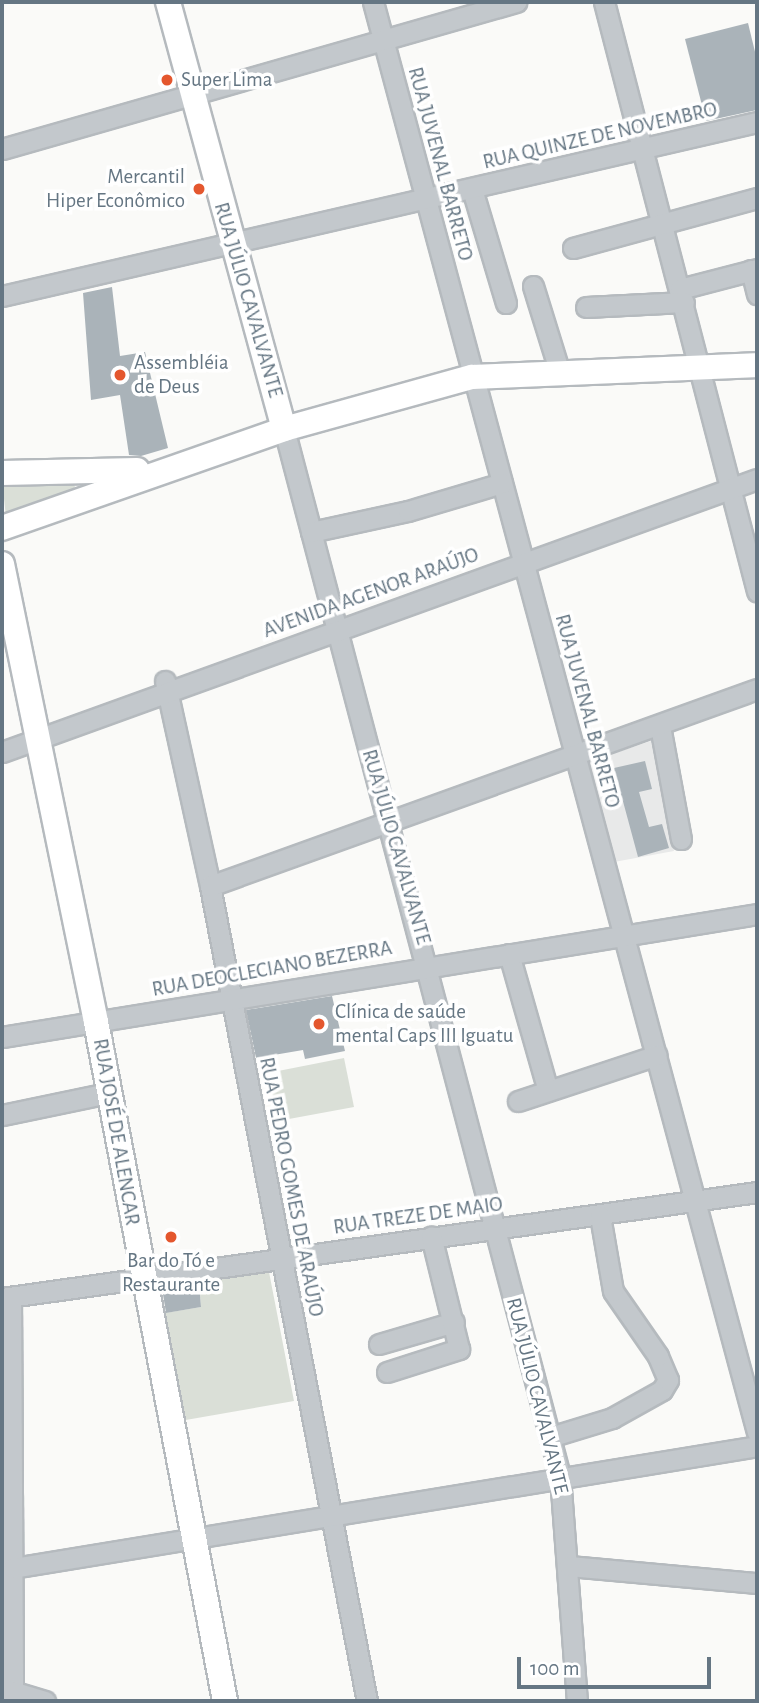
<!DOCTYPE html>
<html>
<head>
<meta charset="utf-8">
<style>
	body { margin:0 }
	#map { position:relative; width:759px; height:1703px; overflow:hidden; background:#fafaf8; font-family:"Alegreya Sans",sans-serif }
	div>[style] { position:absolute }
	.built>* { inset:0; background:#e8e9e9 }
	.green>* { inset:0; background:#dadfd7 }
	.building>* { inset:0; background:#aab3b9 }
	.roads { filter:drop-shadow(2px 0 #b5babe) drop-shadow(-2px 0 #b5babe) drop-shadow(0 2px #b5babe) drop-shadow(0 -2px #b5babe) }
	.minor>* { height:19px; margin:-9.5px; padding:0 9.5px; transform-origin:9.5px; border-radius:9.5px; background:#c3c8cc }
	.major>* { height:24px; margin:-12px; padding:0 12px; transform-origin:12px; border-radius:12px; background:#fff }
	.dots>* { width:19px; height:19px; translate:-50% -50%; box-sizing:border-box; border:4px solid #fff; border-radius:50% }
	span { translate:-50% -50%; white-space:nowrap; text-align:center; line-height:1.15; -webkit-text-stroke:7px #fff; paint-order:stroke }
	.poi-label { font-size:21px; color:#657683 }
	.left { translate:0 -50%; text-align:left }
	.right { translate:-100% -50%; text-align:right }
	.street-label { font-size:21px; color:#657683 }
	.frame { position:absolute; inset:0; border:4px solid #657683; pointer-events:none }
	.scale { position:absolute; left:517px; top:1657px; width:194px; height:32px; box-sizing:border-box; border:4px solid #657683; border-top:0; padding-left:9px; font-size:21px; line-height:24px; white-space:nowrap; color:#657683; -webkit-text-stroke:5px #fff; paint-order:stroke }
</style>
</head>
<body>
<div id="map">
	<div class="built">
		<div style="clip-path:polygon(654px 740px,674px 851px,614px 862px,588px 762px)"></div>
	</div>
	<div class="green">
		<div style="clip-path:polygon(2px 480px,70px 482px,75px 486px,73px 491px,6px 517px)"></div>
		<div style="clip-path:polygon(344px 1058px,354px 1107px,278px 1121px,268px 1073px)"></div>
		<div style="clip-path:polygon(269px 1272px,294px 1401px,180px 1421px,165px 1313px,201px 1307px,199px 1282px)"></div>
	</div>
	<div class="building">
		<div style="clip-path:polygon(748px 23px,757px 60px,757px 110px,706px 121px,685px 39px)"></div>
		<div style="clip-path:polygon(112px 287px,120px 356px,145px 352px,168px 448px,141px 456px,129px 455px,120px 395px,91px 400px,83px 293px)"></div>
		<div style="clip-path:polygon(645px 761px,652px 789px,639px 792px,649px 827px,662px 824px,669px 848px,638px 857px,614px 768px)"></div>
		<div style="clip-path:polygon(332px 996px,345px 1051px,305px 1059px,303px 1050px,256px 1058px,246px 1010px)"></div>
		<div style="clip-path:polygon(199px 1283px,201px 1307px,166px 1313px,162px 1288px)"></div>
	</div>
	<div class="roads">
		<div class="minor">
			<div style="left:373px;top:2px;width:1481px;rotate:74.97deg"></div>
			<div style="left:604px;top:2px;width:609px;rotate:75.44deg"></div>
			<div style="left:2px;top:149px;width:535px;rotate:-15.96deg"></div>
			<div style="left:472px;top:189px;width:119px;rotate:73.4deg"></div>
			<div style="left:573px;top:248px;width:191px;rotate:-15.2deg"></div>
			<div style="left:751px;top:270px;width:25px;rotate:76deg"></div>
			<div style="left:533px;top:286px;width:88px;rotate:72.8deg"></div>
			<div style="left:680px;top:289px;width:80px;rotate:-14.6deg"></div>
			<div style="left:2px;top:296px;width:775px;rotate:-12.98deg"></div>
			<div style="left:586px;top:307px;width:98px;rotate:-2.9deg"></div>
			<div style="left:284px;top:429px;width:1083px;rotate:75.23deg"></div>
			<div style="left:560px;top:1476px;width:226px;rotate:85.7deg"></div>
			<div style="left:311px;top:532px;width:99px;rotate:-12.2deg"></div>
			<div style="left:408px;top:511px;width:98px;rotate:-16.6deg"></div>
			<div style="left:165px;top:681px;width:210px;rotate:77.6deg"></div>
			<div style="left:210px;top:886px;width:830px;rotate:79.1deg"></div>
			<div style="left:660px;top:726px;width:115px;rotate:79.5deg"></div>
			<div style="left:2px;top:752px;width:803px;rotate:-19.88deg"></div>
			<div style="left:210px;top:886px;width:581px;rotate:-19.81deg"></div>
			<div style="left:509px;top:954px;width:142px;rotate:74.1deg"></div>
			<div style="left:2px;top:1037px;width:765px;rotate:-9.25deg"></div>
			<div style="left:518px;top:1101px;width:146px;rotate:-18.3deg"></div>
			<div style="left:2px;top:1115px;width:108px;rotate:-11.7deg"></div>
			<div style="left:11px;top:1297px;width:394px;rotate:89.7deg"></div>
			<div style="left:2px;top:1298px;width:762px;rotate:-7.99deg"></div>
			<div style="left:379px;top:1344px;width:78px;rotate:-16.3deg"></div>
			<div style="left:387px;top:1372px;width:76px;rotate:-17.7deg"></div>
			<div style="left:459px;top:1349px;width:116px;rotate:-103.9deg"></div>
			<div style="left:550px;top:1437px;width:65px;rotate:-17deg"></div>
			<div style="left:612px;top:1418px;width:57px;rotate:-29.2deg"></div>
			<div style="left:662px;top:1390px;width:12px;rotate:-59deg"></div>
			<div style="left:668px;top:1380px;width:26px;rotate:-113deg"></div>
			<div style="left:658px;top:1356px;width:79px;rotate:-124.7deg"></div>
			<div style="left:613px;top:1291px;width:76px;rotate:-99.8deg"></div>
			<div style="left:569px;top:1566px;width:189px;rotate:5.2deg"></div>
			<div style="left:13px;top:1568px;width:754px;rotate:-9.31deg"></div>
			<div style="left:2px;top:1688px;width:45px;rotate:16.8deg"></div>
		</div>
		<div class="major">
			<div style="left:168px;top:2px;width:442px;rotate:74.8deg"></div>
			<div style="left:2px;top:473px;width:135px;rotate:-1.3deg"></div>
			<div style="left:2px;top:528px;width:299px;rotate:-19.3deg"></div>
			<div style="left:284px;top:429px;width:195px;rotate:-15.5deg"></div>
			<div style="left:472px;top:377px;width:285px;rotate:-2.4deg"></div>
			<div style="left:2px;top:564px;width:468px;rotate:78.4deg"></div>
			<div style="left:96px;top:1022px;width:691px;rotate:79.24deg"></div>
		</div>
	</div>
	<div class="dots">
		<div style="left:167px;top:80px;background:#e4572e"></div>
		<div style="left:199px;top:189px;background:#e4572e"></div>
		<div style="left:120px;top:375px;background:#e4572e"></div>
		<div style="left:319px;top:1024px;background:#e4572e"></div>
		<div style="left:171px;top:1237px;background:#e4572e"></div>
	</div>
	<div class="poi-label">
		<span class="left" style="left:181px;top:80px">Super Lima</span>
		<span class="right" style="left:185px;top:189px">Mercantil<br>Hiper Econômico</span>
		<span class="left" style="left:134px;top:375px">Assembléia<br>de Deus</span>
		<span class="left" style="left:335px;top:1024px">Clínica de saúde<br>mental Caps III Iguatu</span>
		<span style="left:171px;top:1273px">Bar do Tó e<br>Restaurante</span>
	</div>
	<div class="street-label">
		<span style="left:600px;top:136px;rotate:-13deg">RUA QUINZE DE NOVEMBRO</span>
		<span style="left:440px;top:164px;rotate:75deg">RUA JUVENAL BARRETO</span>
		<span style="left:248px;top:300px;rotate:74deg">RUA JÚLIO CAVALVANTE</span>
		<span style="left:371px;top:593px;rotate:-20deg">AVENIDA AGENOR ARAÚJO</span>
		<span style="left:587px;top:711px;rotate:75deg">RUA JUVENAL BARRETO</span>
		<span style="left:396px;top:847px;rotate:74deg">RUA JÚLIO CAVALVANTE</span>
		<span style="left:272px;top:969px;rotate:-10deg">RUA DEOCLECIANO BEZERRA</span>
		<span style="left:116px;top:1132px;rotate:80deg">RUA JOSÉ DE ALENCAR</span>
		<span style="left:291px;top:1187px;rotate:79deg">RUA PEDRO GOMES DE ARAÚJO</span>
		<span style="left:418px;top:1216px;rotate:-8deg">RUA TREZE DE MAIO</span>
		<span style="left:537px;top:1396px;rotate:76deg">RUA JÚLIO CAVALVANTE</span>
	</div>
	<div class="frame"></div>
	<div class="scale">100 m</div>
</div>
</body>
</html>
